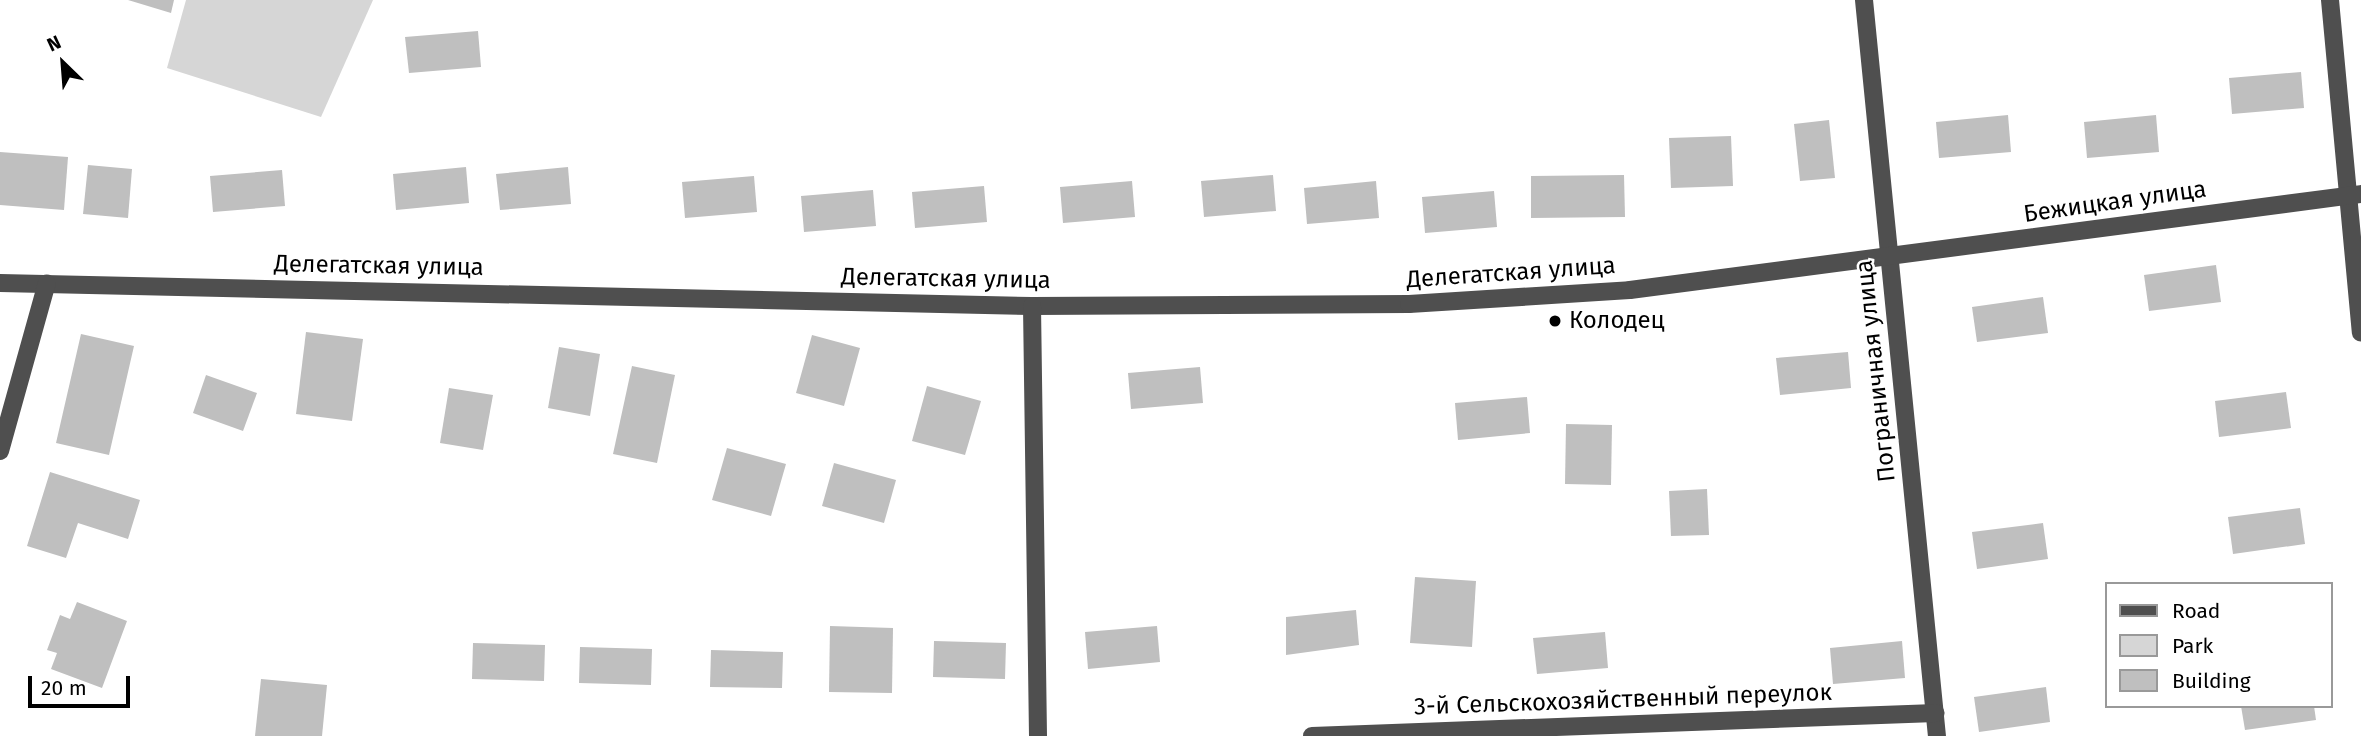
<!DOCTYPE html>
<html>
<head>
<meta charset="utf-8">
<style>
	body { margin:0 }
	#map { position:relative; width:2361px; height:736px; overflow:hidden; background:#fff; font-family:"Fira Sans",sans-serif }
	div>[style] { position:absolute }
	.green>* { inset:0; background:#d6d6d6 }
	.building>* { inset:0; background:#bfbfbf }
	.minor>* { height:18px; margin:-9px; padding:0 9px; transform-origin:9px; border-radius:9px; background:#4f4f4f }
	.dots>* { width:19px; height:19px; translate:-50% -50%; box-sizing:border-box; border:4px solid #fff; border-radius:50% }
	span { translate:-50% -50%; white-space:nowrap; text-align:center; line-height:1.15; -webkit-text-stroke:5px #fff; paint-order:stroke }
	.street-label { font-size:24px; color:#000 }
	.poi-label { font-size:24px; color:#000 }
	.left { translate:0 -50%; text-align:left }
	.legend { position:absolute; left:2105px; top:582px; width:228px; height:126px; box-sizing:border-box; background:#fff; border:2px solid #999; margin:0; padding:9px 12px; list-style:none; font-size:21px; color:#000 }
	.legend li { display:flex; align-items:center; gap:14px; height:35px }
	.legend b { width:35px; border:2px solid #999 }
	.north { position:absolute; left:28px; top:28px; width:70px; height:70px; -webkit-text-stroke:5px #fff; paint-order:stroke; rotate:335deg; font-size:19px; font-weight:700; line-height:28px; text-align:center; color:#000 }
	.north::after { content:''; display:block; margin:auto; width:24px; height:32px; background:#000; clip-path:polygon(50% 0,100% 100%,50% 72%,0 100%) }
	.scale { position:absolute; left:28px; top:676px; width:102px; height:32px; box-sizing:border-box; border:4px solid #000; border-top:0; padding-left:9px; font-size:21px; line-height:24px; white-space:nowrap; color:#000; -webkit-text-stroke:5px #fff; paint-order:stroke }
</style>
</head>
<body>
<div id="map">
	<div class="green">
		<div style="clip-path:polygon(186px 0,373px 0,321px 117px,167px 68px)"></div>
	</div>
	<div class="building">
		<div style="clip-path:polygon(128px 0,174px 0,171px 13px)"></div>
		<div style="clip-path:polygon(478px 31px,481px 67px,409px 73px,405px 37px)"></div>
		<div style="clip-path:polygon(2301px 72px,2304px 108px,2232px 114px,2229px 78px)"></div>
		<div style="clip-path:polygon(2008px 115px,2011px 152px,1939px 158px,1936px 122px)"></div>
		<div style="clip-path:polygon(2156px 115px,2159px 152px,2087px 158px,2084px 122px)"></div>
		<div style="clip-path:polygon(1829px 120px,1835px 178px,1800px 181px,1794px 124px)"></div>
		<div style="clip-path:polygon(1731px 136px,1733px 186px,1671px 188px,1669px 138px)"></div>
		<div style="clip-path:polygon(0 152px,68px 157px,64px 210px,0 205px)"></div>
		<div style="clip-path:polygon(88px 165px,132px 169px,128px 218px,83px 214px)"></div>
		<div style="clip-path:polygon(466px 167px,469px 203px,396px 210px,393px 174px)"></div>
		<div style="clip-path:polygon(568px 167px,571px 204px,500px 210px,496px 174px)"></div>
		<div style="clip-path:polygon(282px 170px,285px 206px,213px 212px,210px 176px)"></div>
		<div style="clip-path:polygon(1273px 175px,1276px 211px,1204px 217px,1201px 181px)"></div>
		<div style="clip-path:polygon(1624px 175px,1625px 217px,1531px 218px,1531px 176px)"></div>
		<div style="clip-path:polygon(754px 176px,757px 212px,685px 218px,682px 182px)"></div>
		<div style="clip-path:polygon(1132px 181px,1135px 217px,1063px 223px,1060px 187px)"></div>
		<div style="clip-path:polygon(1376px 181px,1379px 218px,1307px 224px,1304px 188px)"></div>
		<div style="clip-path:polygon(984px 186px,987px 222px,915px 228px,912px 192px)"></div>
		<div style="clip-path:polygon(873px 190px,876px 226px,804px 232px,801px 196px)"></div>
		<div style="clip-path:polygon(1494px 191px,1497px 227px,1425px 233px,1422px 197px)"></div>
		<div style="clip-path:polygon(2216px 265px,2221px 302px,2149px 311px,2144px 275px)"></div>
		<div style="clip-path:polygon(2043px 297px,2048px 333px,1977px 342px,1972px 307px)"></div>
		<div style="clip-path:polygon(306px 332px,363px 339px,352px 421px,296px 414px)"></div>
		<div style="clip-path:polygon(81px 334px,134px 346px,109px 455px,56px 443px)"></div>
		<div style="clip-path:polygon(812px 335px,860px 348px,844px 406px,796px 393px)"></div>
		<div style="clip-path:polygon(559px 347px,600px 354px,590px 416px,548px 408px)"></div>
		<div style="clip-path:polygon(1848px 352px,1851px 388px,1780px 395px,1776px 358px)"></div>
		<div style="clip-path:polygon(632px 366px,675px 375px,657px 463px,613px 454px)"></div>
		<div style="clip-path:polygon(1200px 367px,1203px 403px,1131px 409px,1128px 373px)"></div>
		<div style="clip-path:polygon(206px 375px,257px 393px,243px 431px,193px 413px)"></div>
		<div style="clip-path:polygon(927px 386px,981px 401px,965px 455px,912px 441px)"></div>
		<div style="clip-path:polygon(449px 388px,493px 395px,483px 450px,440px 443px)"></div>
		<div style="clip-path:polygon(2286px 392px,2291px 428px,2219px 437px,2215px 401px)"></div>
		<div style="clip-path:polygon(1527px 397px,1530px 433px,1458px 440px,1455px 403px)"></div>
		<div style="clip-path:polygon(1566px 424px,1612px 425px,1611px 485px,1565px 484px)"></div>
		<div style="clip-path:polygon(727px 448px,786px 464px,771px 516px,712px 500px)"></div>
		<div style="clip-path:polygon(834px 463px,896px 480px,884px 523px,822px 506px)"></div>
		<div style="clip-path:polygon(50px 472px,140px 500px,128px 539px,78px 523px,66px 558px,27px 546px)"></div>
		<div style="clip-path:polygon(1707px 489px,1709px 535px,1671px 536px,1669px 491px)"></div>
		<div style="clip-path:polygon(2300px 508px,2305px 544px,2233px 554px,2228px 517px)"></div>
		<div style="clip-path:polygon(2043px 523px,2048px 559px,1977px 569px,1972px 532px)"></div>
		<div style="clip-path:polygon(1415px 577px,1476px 581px,1472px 647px,1410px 643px)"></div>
		<div style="clip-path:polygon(77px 602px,127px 621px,102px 688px,51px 669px,57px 653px,47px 650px,60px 615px,70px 619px)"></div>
		<div style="clip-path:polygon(1356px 610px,1359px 645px,1286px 655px,1286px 617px)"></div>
		<div style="clip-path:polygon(830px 626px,893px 628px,892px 693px,829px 692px)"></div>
		<div style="clip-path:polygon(1157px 626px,1160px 662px,1088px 669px,1085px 632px)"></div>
		<div style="clip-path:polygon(1605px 632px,1608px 668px,1537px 674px,1533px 638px)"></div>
		<div style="clip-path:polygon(934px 641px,1006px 643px,1005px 679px,933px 677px)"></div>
		<div style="clip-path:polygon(1902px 641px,1905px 678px,1833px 684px,1830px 648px)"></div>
		<div style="clip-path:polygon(473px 643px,545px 645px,544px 681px,472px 679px)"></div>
		<div style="clip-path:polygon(580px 647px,652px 649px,651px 685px,579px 683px)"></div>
		<div style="clip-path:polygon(711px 650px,783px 652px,782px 688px,710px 687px)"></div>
		<div style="clip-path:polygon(261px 679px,327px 685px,322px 736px,255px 736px)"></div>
		<div style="clip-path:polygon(2046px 687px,2050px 722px,1979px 732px,1974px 697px)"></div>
		<div style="clip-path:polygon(2241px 706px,2314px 706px,2316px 720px,2245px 730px)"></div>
	</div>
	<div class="minor">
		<div style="left:1864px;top:0;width:740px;rotate:84.34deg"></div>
		<div style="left:2330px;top:0;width:334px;rotate:84.7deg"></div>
		<div style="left:0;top:283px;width:1032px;rotate:1.28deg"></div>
		<div style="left:1032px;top:306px;width:377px;rotate:-0.3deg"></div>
		<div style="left:1409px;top:304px;width:221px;rotate:-3.6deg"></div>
		<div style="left:1630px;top:290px;width:737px;rotate:-7.48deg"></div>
		<div style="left:1032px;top:306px;width:430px;rotate:89.2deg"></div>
		<div style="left:0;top:451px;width:174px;rotate:-74.4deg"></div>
		<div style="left:1312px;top:736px;width:624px;rotate:-2.11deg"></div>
	</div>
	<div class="dots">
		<div style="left:1555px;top:321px;background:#000"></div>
	</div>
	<div class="street-label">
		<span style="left:2115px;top:202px;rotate:-8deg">Бежицкая улица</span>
		<span style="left:379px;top:266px;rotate:1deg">Делегатская улица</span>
		<span style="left:1511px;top:273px;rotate:-4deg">Делегатская улица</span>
		<span style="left:946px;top:279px;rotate:1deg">Делегатская улица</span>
		<span style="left:1876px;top:371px;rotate:-96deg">Пограничная улица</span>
		<span style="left:1623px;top:700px;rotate:-2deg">3-й Сельскохозяйственный переулок</span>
	</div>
	<div class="poi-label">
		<span class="left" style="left:1569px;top:321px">Колодец</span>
	</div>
	<ul class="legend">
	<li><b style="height:9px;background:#4f4f4f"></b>Road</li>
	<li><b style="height:19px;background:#d6d6d6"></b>Park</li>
	<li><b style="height:19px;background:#bfbfbf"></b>Building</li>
	</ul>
	<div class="north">N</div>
	<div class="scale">20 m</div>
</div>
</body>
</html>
